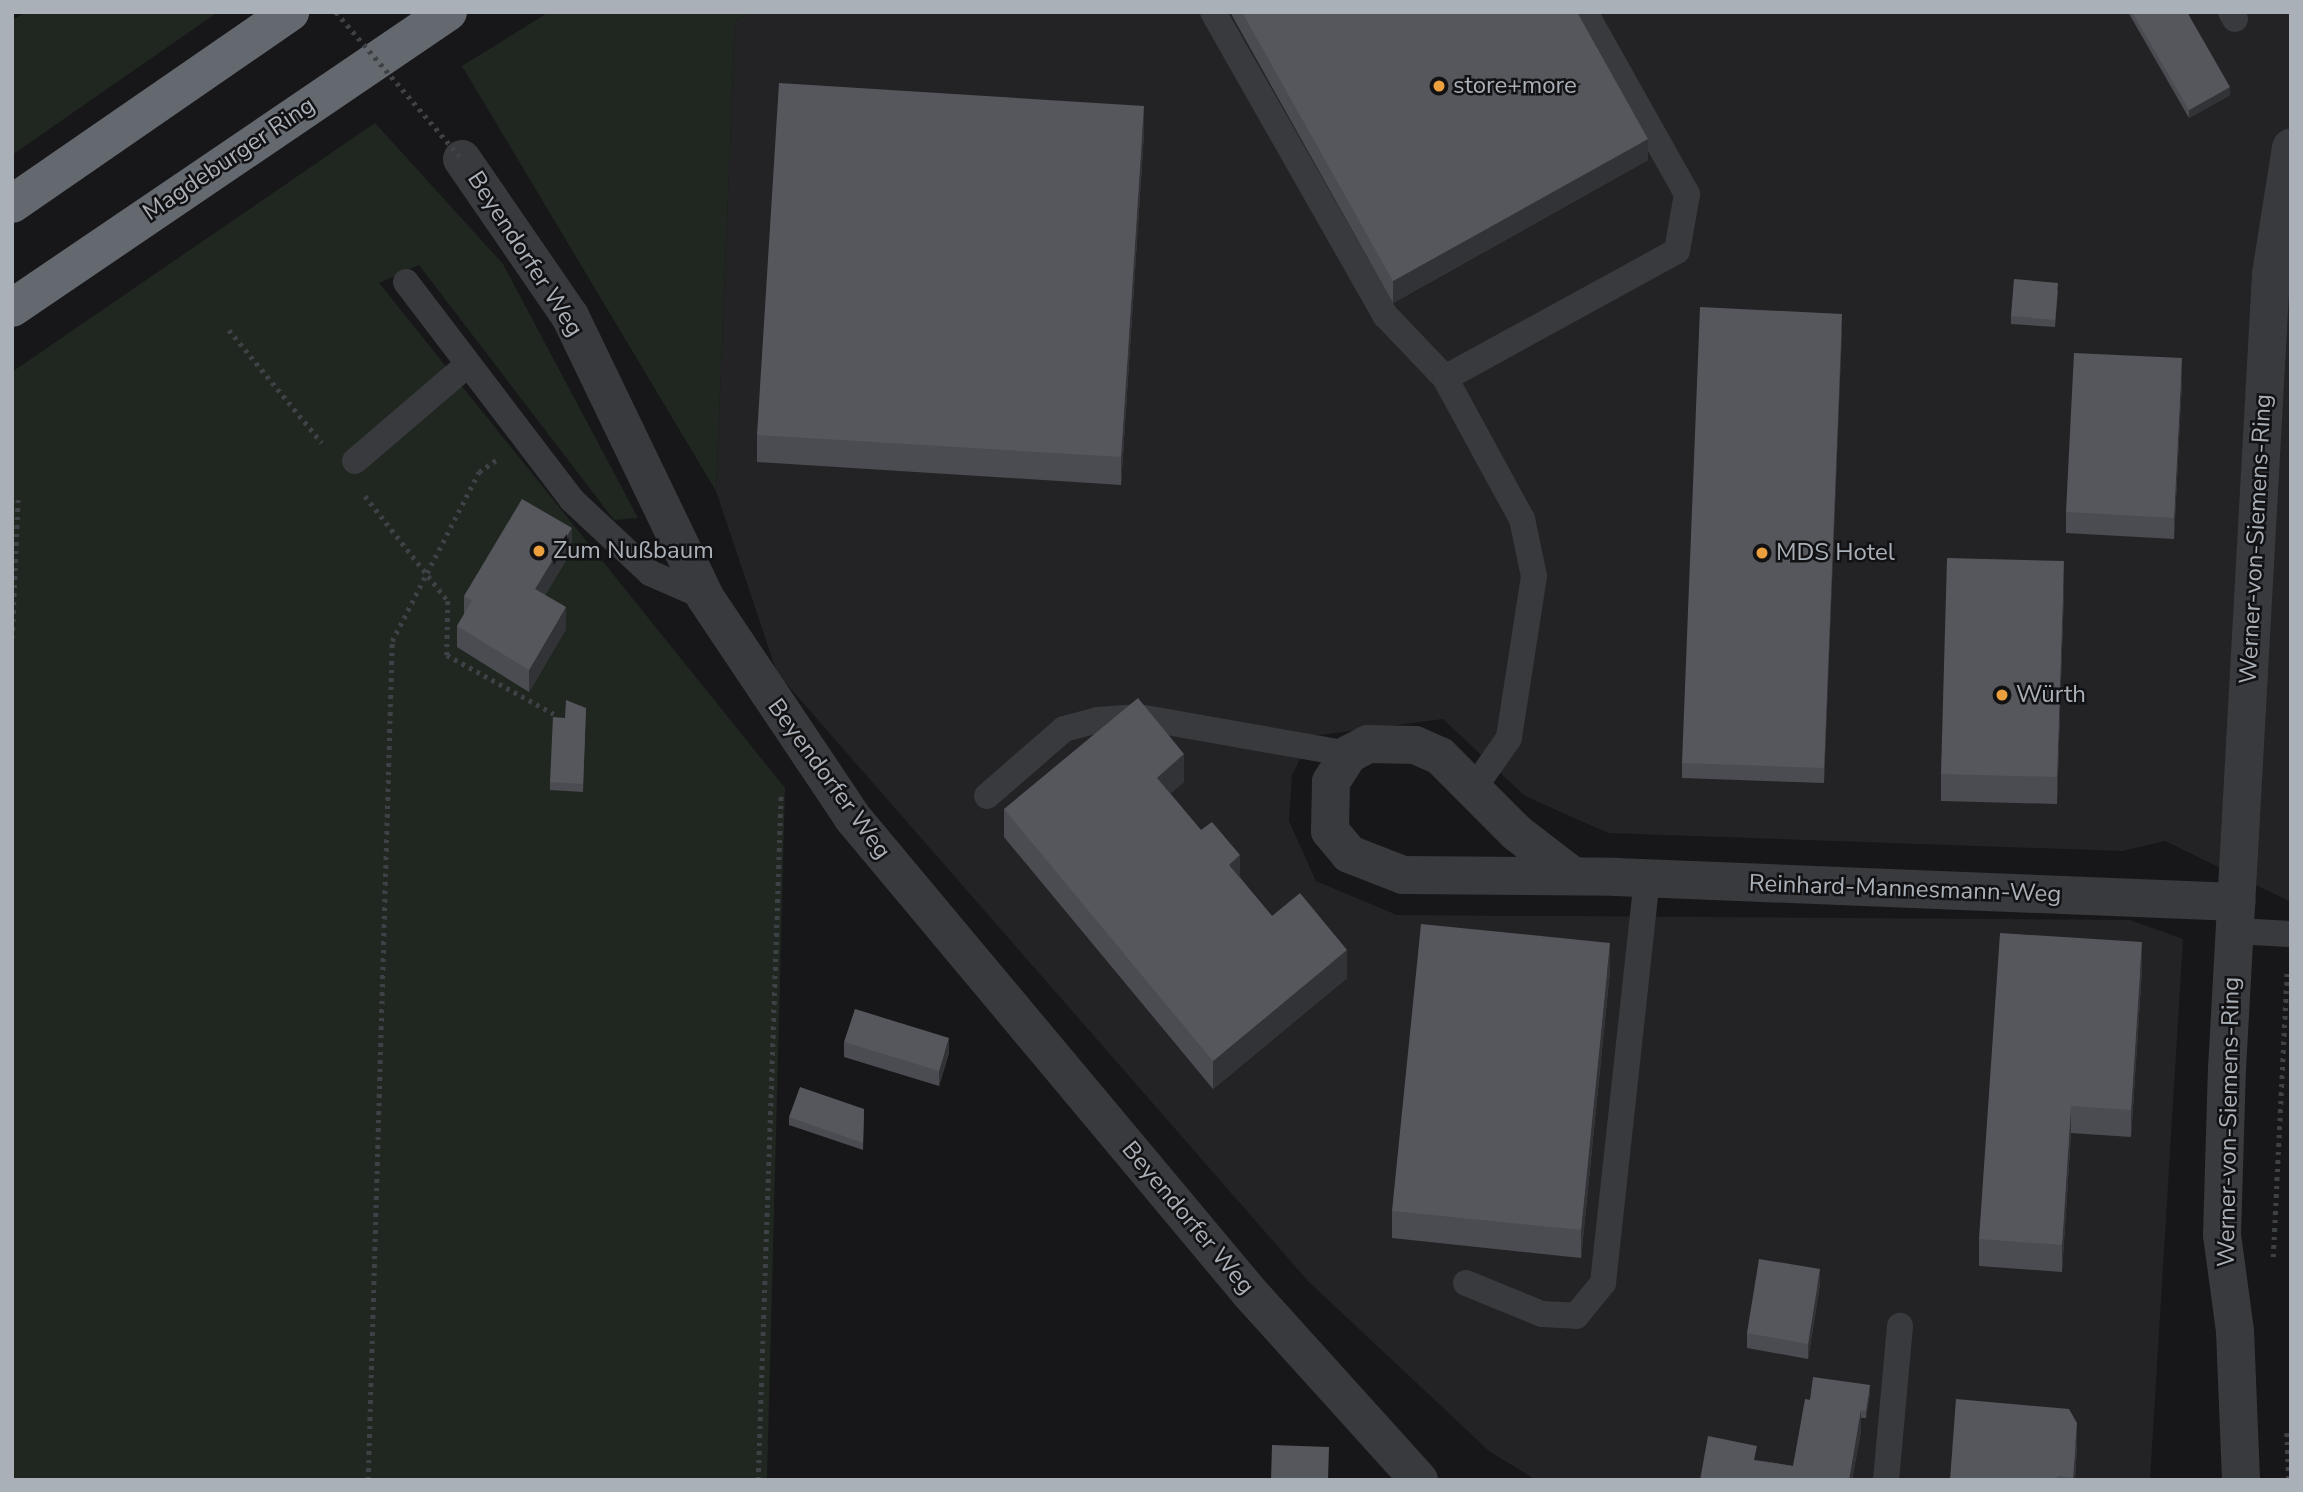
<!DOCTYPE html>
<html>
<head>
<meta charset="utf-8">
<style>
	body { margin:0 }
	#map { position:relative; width:2303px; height:1492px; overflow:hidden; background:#171719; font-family:"Nunito Sans",sans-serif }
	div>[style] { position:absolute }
	.built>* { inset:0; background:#232326 }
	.green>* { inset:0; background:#1f2720 }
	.path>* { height:4.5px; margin-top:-2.25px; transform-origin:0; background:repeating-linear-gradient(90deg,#3e4145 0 3.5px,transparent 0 8.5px) }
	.lane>* { height:26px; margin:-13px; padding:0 13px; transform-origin:13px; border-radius:13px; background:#383a3e }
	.street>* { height:38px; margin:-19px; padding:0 19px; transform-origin:19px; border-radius:19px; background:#383a3e }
	.highway>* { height:38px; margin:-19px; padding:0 19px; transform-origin:19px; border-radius:19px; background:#64686f }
	.path-bridge>* { height:4.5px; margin-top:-2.25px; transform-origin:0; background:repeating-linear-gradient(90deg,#3e4145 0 3.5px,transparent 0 8.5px) }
	.wall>* { inset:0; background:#4b4c51 }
	.shaded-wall>* { inset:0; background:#323336 }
	.building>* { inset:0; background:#55575c }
	.dots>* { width:19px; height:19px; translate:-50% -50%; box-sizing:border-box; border:4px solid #121214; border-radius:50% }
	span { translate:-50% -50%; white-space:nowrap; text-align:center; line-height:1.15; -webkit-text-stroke:5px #121214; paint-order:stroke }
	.poi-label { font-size:24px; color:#aab0b8 }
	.left { translate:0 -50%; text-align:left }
	.street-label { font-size:24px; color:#aab0b8 }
	.frame { position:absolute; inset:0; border:14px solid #aab0b8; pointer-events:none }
</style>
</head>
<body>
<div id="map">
	<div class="built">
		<div style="clip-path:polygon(750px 12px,2291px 12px,2291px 902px,2165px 841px,2122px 851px,1608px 833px,1525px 796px,1443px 719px,1312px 736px,1292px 775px,1289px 821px,1316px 881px,1397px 915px,2130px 920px,2183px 939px,2150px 1480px,1536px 1480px,1489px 1451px,1308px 1281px,777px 673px,716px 491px,735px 21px)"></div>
	</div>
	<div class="green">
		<div style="clip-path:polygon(25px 12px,218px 12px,12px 155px,12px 21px)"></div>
		<div style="clip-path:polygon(549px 12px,750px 12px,735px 21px,716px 491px,462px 66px)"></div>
		<div style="clip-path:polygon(375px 123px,503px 264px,638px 518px,614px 520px,419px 265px,379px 283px,785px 788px,767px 1480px,12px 1480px,12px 372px)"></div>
	</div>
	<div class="path">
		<div style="left:229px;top:330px;width:146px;rotate:50.5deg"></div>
		<div style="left:365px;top:496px;width:134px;rotate:51.7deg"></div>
		<div style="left:448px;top:601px;width:54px;rotate:91.1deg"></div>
		<div style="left:447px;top:655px;width:122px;rotate:28.9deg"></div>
		<div style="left:12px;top:639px;width:144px;rotate:-87.6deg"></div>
		<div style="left:2273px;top:1257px;width:285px;rotate:-87.2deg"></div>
		<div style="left:2287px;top:1433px;width:47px;rotate:87.6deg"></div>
		<div style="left:368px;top:1480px;width:839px;rotate:-88.36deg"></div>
		<div style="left:392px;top:641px;width:190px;rotate:-62.8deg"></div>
		<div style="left:479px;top:472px;width:21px;rotate:-35deg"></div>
		<div style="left:758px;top:1480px;width:688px;rotate:-88.09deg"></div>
	</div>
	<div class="lane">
		<div style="left:1213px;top:12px;width:350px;rotate:60.4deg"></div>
		<div style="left:1386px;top:316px;width:86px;rotate:46.4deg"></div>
		<div style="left:1445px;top:378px;width:161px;rotate:61.4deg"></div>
		<div style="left:1522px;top:519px;width:58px;rotate:78.1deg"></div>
		<div style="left:1534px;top:576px;width:164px;rotate:98.8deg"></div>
		<div style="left:1509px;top:738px;width:61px;rotate:125deg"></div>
		<div style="left:2231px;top:12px;width:8px;rotate:60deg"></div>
		<div style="left:406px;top:282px;width:274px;rotate:52.7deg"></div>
		<div style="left:572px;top:500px;width:107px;rotate:43.1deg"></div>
		<div style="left:650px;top:573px;width:60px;rotate:23.6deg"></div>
		<div style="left:1445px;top:378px;width:264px;rotate:-28.7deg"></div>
		<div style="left:1677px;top:251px;width:58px;rotate:-80deg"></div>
		<div style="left:1687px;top:194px;width:209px;rotate:-119.3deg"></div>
		<div style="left:355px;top:461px;width:149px;rotate:-40.6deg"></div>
		<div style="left:987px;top:796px;width:102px;rotate:-41deg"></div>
		<div style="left:1064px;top:729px;width:35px;rotate:-15deg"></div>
		<div style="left:1098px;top:720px;width:41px;rotate:-4.2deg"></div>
		<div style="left:1139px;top:717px;width:213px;rotate:10deg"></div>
		<div style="left:2235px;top:931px;width:56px;rotate:3.1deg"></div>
		<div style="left:1466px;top:1283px;width:82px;rotate:22.2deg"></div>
		<div style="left:1542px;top:1314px;width:34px;rotate:3deg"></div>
		<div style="left:1576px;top:1316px;width:43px;rotate:-50.7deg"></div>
		<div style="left:1603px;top:1283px;width:407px;rotate:-83.8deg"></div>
		<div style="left:1886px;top:1480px;width:155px;rotate:-84.8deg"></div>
	</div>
	<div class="street">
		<div style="left:462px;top:159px;width:191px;rotate:55.5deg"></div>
		<div style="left:570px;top:316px;width:312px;rotate:64.3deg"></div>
		<div style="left:705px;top:597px;width:265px;rotate:56.2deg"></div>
		<div style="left:852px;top:817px;width:620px;rotate:50.1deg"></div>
		<div style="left:1250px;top:1293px;width:252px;rotate:47.9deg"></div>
		<div style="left:1573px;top:876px;width:71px;rotate:-142.5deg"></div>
		<div style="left:1517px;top:833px;width:109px;rotate:-135deg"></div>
		<div style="left:1440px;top:756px;width:27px;rotate:-156deg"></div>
		<div style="left:1415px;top:745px;width:47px;rotate:-178.8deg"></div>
		<div style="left:1368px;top:744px;width:21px;rotate:152deg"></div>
		<div style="left:1349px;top:754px;width:33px;rotate:123deg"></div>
		<div style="left:1331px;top:782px;width:49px;rotate:91.2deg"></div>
		<div style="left:1330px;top:831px;width:30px;rotate:50deg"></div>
		<div style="left:1349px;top:854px;width:58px;rotate:21.3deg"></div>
		<div style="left:1403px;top:875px;width:213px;rotate:0.5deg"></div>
		<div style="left:1616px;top:877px;width:621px;rotate:2.31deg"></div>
		<div style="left:2241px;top:1480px;width:149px;rotate:-92.3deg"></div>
		<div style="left:2235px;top:1331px;width:97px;rotate:-97.7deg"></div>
		<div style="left:2222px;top:1235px;width:166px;rotate:-88.3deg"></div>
		<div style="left:2227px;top:1069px;width:796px;rotate:-86.83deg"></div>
		<div style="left:2271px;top:274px;width:128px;rotate:-81deg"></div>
	</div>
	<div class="highway">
		<div style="left:12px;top:204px;width:338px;rotate:-34.6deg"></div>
		<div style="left:12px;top:308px;width:527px;rotate:-34.17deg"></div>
	</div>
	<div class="path-bridge">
		<div style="left:336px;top:12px;width:194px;rotate:49.4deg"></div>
	</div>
	<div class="wall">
		<div style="clip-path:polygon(1230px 12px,1577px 12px,1648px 160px,1393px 303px)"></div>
		<div style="clip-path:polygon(2128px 12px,2187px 12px,2230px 95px,2189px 118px)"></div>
		<div style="clip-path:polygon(1144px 133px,1121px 485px,757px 462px,757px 435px)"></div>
		<div style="clip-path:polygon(2058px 290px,2055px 327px,2011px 324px,2011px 316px)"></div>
		<div style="clip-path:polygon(1842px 329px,1824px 783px,1682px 778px,1682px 763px)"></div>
		<div style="clip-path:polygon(2182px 380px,2174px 539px,2066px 533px,2066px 512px)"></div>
		<div style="clip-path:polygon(572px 550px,545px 595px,566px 629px,529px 692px,457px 647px,457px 626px,464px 614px,464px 596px)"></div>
		<div style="clip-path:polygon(2064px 589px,2057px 804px,1941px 801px,1941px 774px)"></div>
		<div style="clip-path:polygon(586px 708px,583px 792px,550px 790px,550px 782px,565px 718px)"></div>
		<div style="clip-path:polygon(1184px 782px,1170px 793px,1272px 916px,1347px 978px,1213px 1089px,1004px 837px,1004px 809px)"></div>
		<div style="clip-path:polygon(2142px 969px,2131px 1137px,2071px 1133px,2062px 1272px,1979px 1266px,1979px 1239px)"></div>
		<div style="clip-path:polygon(1610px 970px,1581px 1258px,1392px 1238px,1392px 1211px)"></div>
		<div style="clip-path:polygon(844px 1042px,949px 1053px,939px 1086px,844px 1057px)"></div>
		<div style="clip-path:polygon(864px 1109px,863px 1150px,789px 1125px,789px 1117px)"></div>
		<div style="clip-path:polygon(1820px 1284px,1808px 1359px,1747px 1348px,1747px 1333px)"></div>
		<div style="clip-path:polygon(1870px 1393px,1866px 1418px,1861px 1418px,1861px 1431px,1852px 1480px,1757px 1460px,1793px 1466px,1810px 1400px)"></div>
		<div style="clip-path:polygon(2077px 1445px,2075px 1480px,1950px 1480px)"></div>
	</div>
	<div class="shaded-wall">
		<div style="clip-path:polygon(2230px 87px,2230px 95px,2189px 118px,2189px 110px)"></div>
		<div style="clip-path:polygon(1144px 106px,1144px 133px,1121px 485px,1121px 457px)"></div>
		<div style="clip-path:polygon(1648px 139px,1648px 160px,1393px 303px,1393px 281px)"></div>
		<div style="clip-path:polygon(1842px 314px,1842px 329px,1824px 783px,1824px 768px)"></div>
		<div style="clip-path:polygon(2182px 358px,2182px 380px,2174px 539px,2174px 518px)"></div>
		<div style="clip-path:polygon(572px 528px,572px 550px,535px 611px,535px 589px)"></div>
		<div style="clip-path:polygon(2064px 561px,2064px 589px,2057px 804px,2057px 777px)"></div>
		<div style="clip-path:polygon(566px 607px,566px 629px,529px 692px,529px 670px)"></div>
		<div style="clip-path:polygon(1184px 754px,1184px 782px,1157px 805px,1157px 778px)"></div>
		<div style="clip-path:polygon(1240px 855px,1240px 883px,1229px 865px)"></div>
		<div style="clip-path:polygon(2142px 942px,2142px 969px,2131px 1137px,2131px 1110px)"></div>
		<div style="clip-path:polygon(1610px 943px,1610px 970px,1581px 1258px,1581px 1230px)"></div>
		<div style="clip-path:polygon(1347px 950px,1347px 978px,1213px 1089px,1213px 1061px)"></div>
		<div style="clip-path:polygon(949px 1038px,949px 1053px,939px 1086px,939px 1071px)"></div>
		<div style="clip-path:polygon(2071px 1106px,2071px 1133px,2062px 1272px,2062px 1245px)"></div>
		<div style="clip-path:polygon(1820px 1269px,1820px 1284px,1808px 1359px,1808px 1344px)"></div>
		<div style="clip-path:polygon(1870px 1385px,1870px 1393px,1866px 1418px,1866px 1411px)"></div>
		<div style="clip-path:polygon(1861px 1409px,1861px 1431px,1852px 1480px,1849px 1480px)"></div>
		<div style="clip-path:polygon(2077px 1423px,2077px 1445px,2075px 1480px,2073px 1480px)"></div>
	</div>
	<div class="building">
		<div style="clip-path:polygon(1242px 12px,1577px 12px,1648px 139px,1393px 281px)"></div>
		<div style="clip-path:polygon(2132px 12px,2187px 12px,2230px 87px,2189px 110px)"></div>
		<div style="clip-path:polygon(779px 83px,1144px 106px,1121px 457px,757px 435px)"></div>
		<div style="clip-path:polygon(2014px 279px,2058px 283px,2055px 320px,2011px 316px)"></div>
		<div style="clip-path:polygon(1700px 307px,1842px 314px,1824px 768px,1682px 763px)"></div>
		<div style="clip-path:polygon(2074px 353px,2182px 358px,2174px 518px,2066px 512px)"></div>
		<div style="clip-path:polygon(522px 499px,572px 528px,535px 589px,566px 607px,529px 670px,457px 626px,472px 601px,464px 596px)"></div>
		<div style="clip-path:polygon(1947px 558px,2064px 561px,2057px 777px,1941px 774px)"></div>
		<div style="clip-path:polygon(1138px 698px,1184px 754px,1157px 778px,1201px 830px,1212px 822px,1240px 855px,1229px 865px,1272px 916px,1300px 893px,1347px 950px,1213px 1061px,1004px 809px)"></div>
		<div style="clip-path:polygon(566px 700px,586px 708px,583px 784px,550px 782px,553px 717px,565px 718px)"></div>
		<div style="clip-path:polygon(1421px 924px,1610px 943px,1581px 1230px,1392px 1211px)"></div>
		<div style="clip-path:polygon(2000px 933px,2142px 942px,2131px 1110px,2071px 1106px,2062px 1245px,1979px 1239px)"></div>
		<div style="clip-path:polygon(855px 1009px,949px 1038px,939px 1071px,844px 1042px)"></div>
		<div style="clip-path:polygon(800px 1087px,864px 1109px,863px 1143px,789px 1117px)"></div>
		<div style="clip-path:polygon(1759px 1259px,1820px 1269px,1808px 1344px,1747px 1333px)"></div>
		<div style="clip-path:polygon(1813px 1377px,1870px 1385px,1866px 1411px,1810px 1400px)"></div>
		<div style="clip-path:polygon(1805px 1399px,1861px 1409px,1849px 1480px,1700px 1480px,1708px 1436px,1757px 1446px,1754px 1460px,1793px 1466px)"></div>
		<div style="clip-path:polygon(1956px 1399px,2069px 1409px,2077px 1423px,2073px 1478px,2058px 1476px,2057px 1480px,1950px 1480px)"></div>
		<div style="clip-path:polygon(1272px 1445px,1329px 1447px,1328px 1480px,1271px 1480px)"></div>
	</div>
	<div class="dots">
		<div style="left:1439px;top:86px;background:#eca03d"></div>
		<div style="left:539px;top:551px;background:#eca03d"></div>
		<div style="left:1762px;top:553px;background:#eca03d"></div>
		<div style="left:2002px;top:695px;background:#eca03d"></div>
	</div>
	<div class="poi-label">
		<span class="left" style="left:1453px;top:86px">store+more</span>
		<span class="left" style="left:553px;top:551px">Zum Nußbaum</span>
		<span class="left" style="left:1776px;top:553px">MDS Hotel</span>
		<span class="left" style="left:2016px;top:695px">Würth</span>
	</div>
	<div class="street-label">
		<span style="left:229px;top:159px;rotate:-34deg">Magdeburger Ring</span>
		<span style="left:525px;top:254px;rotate:57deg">Beyendorfer Weg</span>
		<span style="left:2256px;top:539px;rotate:-87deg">Werner-von-Siemens-Ring</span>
		<span style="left:829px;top:779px;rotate:54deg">Beyendorfer Weg</span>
		<span style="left:1905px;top:889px;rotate:2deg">Reinhard-Mannesmann-Weg</span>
		<span style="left:2229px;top:1122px;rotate:-89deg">Werner-von-Siemens-Ring</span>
		<span style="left:1188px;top:1218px;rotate:50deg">Beyendorfer Weg</span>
	</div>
	<div class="frame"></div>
</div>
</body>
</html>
